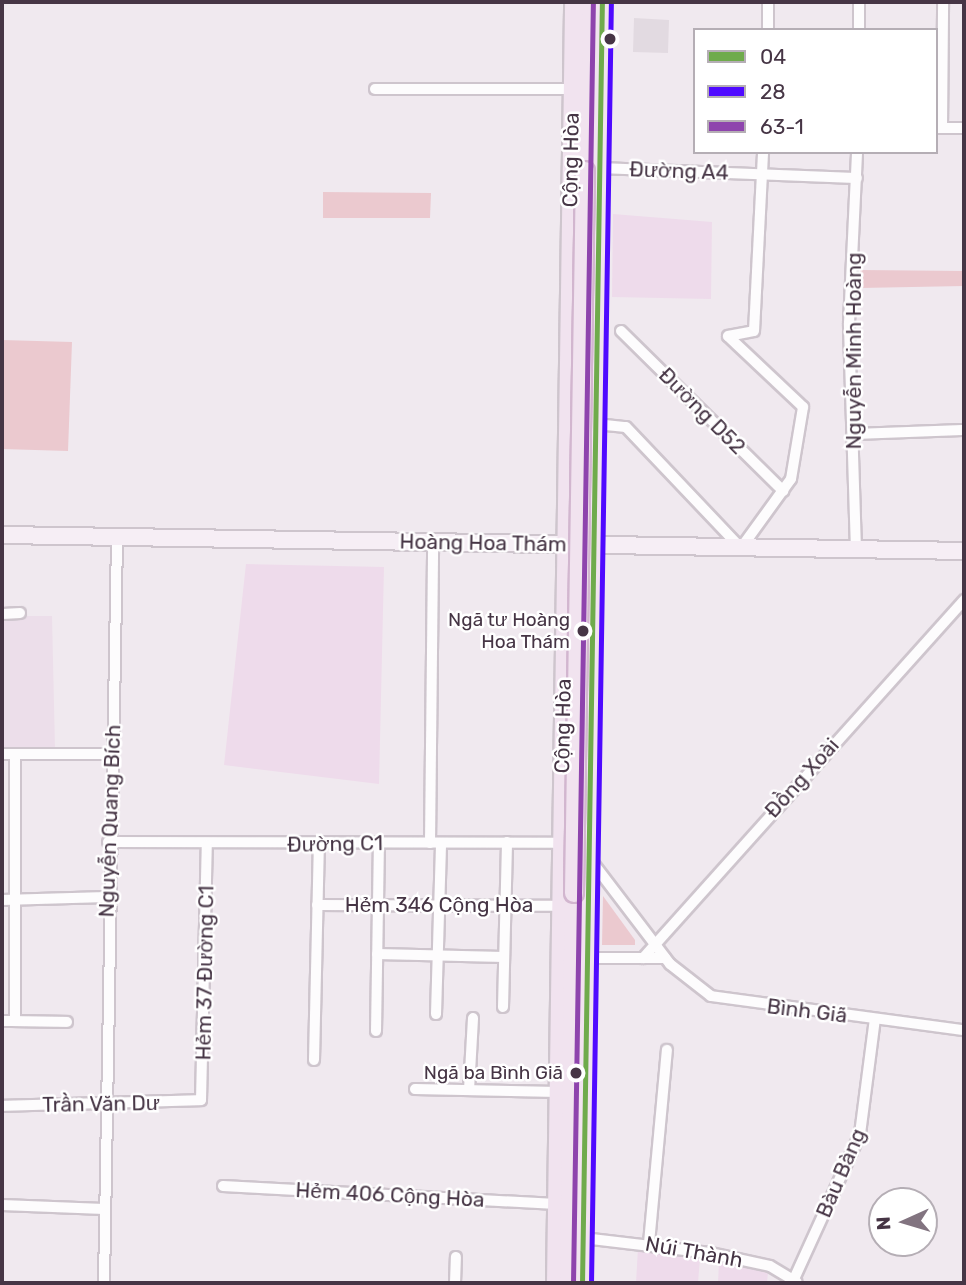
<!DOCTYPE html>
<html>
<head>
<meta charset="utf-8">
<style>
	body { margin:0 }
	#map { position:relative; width:966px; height:1285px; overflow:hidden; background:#f0e9ef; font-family:Rubik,sans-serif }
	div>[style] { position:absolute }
	.residential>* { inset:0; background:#ecdeea }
	.education>* { inset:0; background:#eedbeb }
	.green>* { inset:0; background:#ebc9cf }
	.parking>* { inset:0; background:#e2dae1 }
	.roads { filter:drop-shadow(2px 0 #cec5cd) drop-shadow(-2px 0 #cec5cd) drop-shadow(0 2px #cec5cd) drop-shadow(0 -2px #cec5cd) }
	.street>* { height:10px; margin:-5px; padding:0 5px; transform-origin:5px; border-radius:5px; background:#fdfcfd }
	.secondary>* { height:16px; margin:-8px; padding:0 8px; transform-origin:8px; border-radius:8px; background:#f6eef5 }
	.primary>* { height:18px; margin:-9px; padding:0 9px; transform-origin:9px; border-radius:9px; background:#f1e3ef }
	.bridges { filter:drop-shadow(2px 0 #d2b6cf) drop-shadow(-2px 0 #d2b6cf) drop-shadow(0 2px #d2b6cf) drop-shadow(0 -2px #d2b6cf) }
	.primary-bridge>* { height:18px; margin:-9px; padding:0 9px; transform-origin:9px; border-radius:9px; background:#f1e3ef }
	.bus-1>* { height:5px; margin:-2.5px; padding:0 2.5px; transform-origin:2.5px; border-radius:2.5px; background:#6fab4c }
	.bus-2>* { height:5px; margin:-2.5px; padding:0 2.5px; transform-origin:2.5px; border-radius:2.5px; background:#4f0aff }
	.bus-3>* { height:5px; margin:-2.5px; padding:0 2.5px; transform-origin:2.5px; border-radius:2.5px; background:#8e44ad }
	.dots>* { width:19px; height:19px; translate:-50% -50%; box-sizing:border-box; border:4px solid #fff; border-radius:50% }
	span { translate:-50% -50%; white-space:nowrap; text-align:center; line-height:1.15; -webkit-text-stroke:5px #fff; paint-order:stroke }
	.bus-label { font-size:19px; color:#463545 }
	.right { translate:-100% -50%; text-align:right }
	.street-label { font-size:21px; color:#463545 }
	.frame { position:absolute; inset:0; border:4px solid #463545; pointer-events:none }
	.legend { position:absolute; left:693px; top:28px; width:245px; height:126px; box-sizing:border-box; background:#fff; border:2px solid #b5aeb5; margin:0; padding:9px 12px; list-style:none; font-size:21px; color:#463545 }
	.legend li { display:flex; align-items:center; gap:14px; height:35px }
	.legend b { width:35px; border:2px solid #b5aeb5 }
	.north { position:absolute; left:868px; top:1187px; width:70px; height:70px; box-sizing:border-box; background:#fff; border:2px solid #b5aeb5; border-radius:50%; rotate:266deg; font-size:19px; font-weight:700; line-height:28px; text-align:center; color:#463545 }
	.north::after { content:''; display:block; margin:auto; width:24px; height:32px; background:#827480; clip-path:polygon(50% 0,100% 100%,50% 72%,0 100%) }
</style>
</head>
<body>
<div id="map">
	<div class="residential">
		<div style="clip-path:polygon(2px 616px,52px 616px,55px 749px,2px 749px)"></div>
	</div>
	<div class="education">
		<div style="clip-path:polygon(613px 214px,712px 222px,711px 299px,612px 297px)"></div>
		<div style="clip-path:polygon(246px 564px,384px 567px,379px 784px,224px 765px)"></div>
		<div style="clip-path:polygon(638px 1248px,700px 1258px,698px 1283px,636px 1283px)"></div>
		<div style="clip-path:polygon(719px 1262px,768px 1272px,767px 1283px,718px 1283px)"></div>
	</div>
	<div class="green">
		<div style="clip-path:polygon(323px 192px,431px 193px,430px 218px,323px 218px)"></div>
		<div style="clip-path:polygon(860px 270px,964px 271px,964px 286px,860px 288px)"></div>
		<div style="clip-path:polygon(2px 340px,72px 342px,68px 451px,2px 449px)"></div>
		<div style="clip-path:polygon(603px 896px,635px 940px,635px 945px,602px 945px)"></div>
	</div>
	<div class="parking">
		<div style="clip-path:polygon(634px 18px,669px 20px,668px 53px,633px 52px)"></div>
	</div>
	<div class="roads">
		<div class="street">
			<div style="left:768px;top:30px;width:28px;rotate:-90deg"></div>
			<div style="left:859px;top:30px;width:28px;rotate:-90deg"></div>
			<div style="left:375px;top:89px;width:197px"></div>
			<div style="left:936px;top:128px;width:28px"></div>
			<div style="left:942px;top:128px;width:126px;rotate:-89.5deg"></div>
			<div style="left:598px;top:168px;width:259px;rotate:2.2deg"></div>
			<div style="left:621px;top:331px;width:228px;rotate:44.6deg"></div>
			<div style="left:728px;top:336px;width:26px;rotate:-11deg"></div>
			<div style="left:754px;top:331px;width:179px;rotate:-87.1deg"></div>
			<div style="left:596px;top:424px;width:30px;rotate:6deg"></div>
			<div style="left:626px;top:427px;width:167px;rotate:46.5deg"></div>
			<div style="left:741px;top:548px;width:85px;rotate:-54.1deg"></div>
			<div style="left:791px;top:479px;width:73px;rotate:-80.5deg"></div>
			<div style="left:803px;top:407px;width:103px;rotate:-136.6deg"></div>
			<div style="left:853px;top:434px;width:111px;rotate:-2.1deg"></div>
			<div style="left:856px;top:550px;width:227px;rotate:-91.8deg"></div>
			<div style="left:849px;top:323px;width:171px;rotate:-87.3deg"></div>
			<div style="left:2px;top:614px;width:18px;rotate:-3deg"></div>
			<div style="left:2px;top:754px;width:109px"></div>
			<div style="left:108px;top:842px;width:453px;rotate:0.1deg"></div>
			<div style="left:430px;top:843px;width:301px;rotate:-89.4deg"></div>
			<div style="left:590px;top:859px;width:132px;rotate:52.7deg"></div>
			<div style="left:670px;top:964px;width:52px;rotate:38deg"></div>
			<div style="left:711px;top:996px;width:255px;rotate:7.7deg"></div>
			<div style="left:2px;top:900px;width:105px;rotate:-1.6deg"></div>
			<div style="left:317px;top:905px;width:243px;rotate:0.2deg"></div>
			<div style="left:377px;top:954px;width:127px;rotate:1.4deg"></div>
			<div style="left:588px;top:958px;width:77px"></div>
			<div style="left:643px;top:958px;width:481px;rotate:-48.1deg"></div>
			<div style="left:503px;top:1007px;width:165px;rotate:-88.6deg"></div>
			<div style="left:436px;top:1014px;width:171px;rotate:-88.3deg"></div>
			<div style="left:2px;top:1021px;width:13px"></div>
			<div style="left:15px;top:1021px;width:267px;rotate:-90deg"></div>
			<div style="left:15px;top:1021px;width:52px;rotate:1.1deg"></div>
			<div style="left:376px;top:1031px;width:188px;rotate:-89.1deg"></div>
			<div style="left:314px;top:1060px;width:216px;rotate:-88.7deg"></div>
			<div style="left:415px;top:1089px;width:143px;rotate:1.2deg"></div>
			<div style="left:469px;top:1090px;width:72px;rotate:-86.8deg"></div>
			<div style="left:2px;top:1106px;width:199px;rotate:-1.7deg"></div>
			<div style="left:201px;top:1100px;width:255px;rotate:-88.7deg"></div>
			<div style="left:223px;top:1186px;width:334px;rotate:3.1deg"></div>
			<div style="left:2px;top:1205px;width:102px;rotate:2.2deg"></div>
			<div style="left:583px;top:1238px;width:128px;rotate:6.7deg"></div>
			<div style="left:710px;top:1253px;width:61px;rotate:12.2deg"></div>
			<div style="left:770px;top:1266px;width:31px;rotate:31deg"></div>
			<div style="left:649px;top:1243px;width:194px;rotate:-84.7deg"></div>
			<div style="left:794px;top:1279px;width:159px;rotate:-65.5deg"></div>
			<div style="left:860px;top:1134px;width:116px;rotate:-82.6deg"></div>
			<div style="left:104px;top:1283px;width:745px;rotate:-89deg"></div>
			<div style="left:455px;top:1283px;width:26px;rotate:-88deg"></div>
		</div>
		<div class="secondary">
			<div style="left:2px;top:535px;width:962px;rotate:0.95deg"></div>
		</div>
		<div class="primary">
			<div style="left:585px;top:171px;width:169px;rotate:-89deg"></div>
			<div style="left:556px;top:1283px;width:1281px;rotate:-89.19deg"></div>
			<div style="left:569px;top:1283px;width:390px;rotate:-89.3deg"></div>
			<div style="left:582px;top:1283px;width:1281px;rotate:-89.11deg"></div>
		</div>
	</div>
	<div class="bridges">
		<div class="primary-bridge">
			<div style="left:574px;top:893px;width:722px;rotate:-89.13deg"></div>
		</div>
	</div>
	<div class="bus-1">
		<div style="left:582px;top:1283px;width:1281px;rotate:-89.11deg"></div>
	</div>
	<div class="bus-2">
		<div style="left:591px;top:1283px;width:1281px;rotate:-89.11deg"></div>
	</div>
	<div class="bus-3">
		<div style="left:573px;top:1283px;width:1281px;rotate:-89.11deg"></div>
	</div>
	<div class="dots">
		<div style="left:610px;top:39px;background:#463545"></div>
		<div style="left:583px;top:631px;background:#463545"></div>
		<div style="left:576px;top:1073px;background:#463545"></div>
	</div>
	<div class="bus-label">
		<span class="right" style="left:570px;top:631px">Ngã tư Hoàng<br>Hoa Thám</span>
		<span class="right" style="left:563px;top:1073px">Ngã ba Bình Giã</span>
	</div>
	<div class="street-label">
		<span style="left:571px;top:160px;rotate:-89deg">Cộng Hòa</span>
		<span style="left:679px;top:171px;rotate:2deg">Đường A4</span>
		<span style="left:854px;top:351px;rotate:-90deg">Nguyễn Minh Hoàng</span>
		<span style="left:702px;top:411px;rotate:45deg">Đường D52</span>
		<span style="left:483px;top:543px;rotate:1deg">Hoàng Hoa Thám</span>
		<span style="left:563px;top:726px;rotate:-89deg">Cộng Hòa</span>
		<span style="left:802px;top:778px;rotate:-48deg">Đồng Xoài</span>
		<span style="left:110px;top:821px;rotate:-88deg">Nguyễn Quang Bích</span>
		<span style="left:335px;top:844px;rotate:-1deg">Đường C1</span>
		<span style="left:439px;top:905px">Hẻm 346 Cộng Hòa</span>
		<span style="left:205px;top:973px;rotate:-89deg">Hẻm 37 Đường C1</span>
		<span style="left:807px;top:1011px;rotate:7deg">Bình Giã</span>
		<span style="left:101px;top:1104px;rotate:-1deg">Trần Văn Dư</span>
		<span style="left:841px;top:1173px;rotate:-67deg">Bàu Bàng</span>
		<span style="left:390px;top:1195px;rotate:3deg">Hẻm 406 Cộng Hòa</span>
		<span style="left:694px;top:1252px;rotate:10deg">Núi Thành</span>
	</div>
	<div class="frame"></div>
	<ul class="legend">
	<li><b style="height:9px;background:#6fab4c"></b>04</li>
	<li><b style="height:9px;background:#4f0aff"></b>28</li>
	<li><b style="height:9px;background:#8e44ad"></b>63-1</li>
	</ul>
	<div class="north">N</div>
</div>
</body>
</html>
